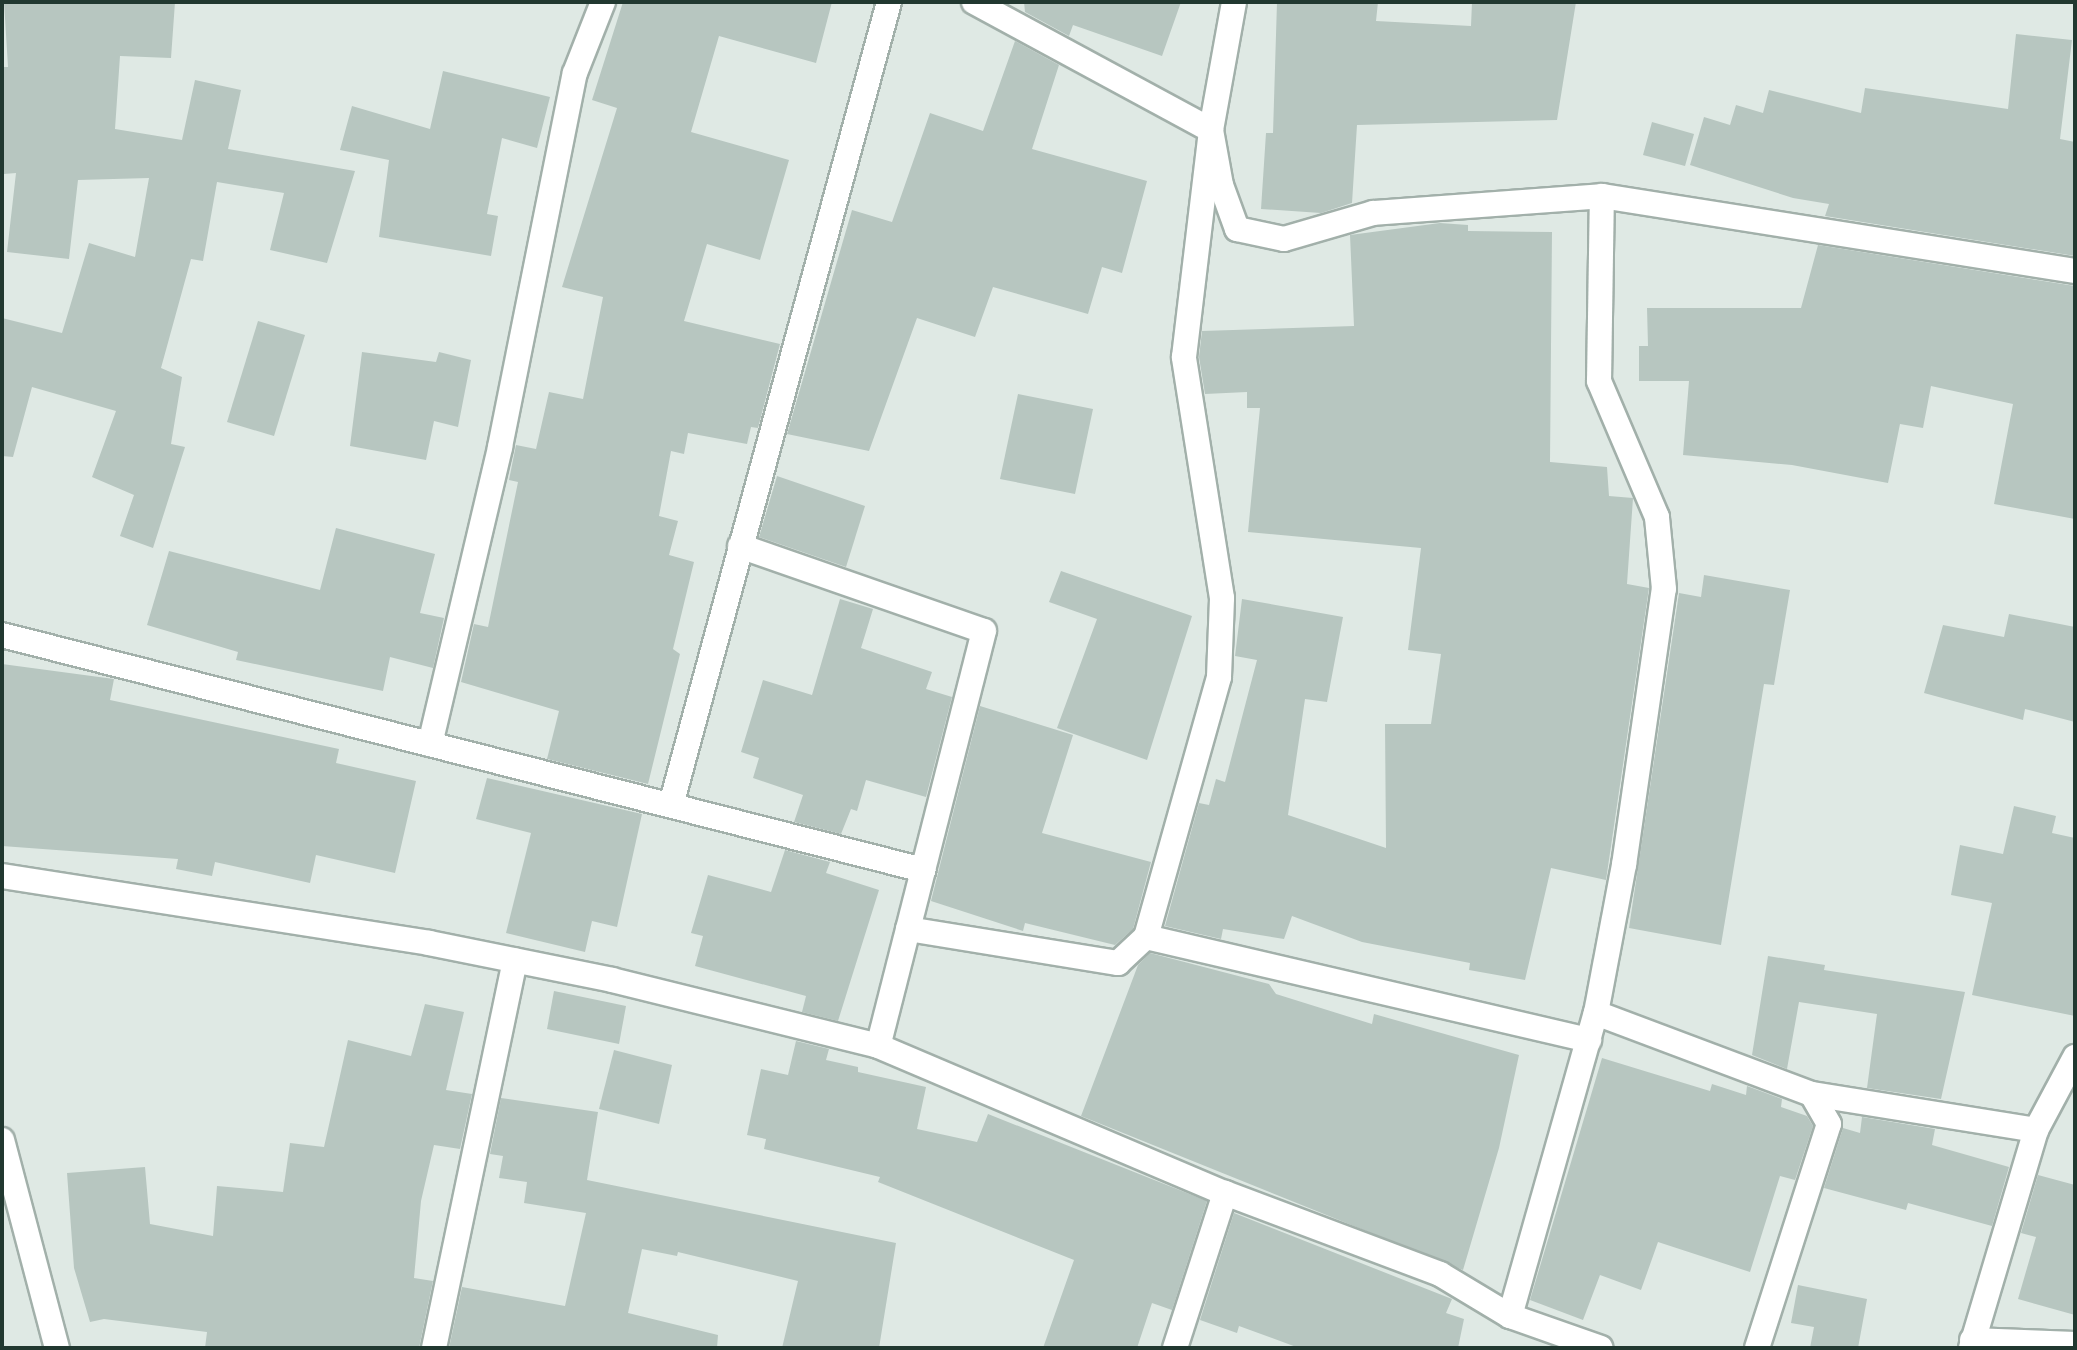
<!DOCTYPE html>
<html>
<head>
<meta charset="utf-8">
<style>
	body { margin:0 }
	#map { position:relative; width:2077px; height:1350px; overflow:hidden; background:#dfe9e4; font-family:Montserrat,sans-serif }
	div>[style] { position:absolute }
	.building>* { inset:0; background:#b7c6c0 }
	.roads { filter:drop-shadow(2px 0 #a2b0aa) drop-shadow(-2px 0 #a2b0aa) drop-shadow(0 2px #a2b0aa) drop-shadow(0 -2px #a2b0aa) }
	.street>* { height:24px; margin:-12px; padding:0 12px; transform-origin:12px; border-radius:12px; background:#fff }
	span { translate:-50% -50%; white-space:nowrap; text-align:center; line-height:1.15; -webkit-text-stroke:8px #eff6f2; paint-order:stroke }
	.frame { position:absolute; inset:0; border:4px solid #213830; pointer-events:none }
</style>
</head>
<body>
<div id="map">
	<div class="building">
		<div style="clip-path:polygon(4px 2px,175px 2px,171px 58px,120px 56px,115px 129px,182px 140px,195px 80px,241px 90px,228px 149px,355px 171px,327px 263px,270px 250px,284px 193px,217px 182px,203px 261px,191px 259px,161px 368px,182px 377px,171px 444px,185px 447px,153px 548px,120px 536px,134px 495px,92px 477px,116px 411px,32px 387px,13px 457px,2px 456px,2px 318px,62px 333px,89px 243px,135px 257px,149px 178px,78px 180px,69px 259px,7px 252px,16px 173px,4px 174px,2px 67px,8px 67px)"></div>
		<div style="clip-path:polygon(623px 2px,832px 2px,816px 63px,719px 36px,691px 132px,789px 160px,760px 260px,707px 244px,684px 321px,780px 344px,758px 428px,751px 427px,747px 444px,688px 433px,684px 454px,671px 451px,659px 516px,678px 521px,669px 555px,694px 562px,673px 649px,680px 654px,648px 784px,547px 759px,559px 711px,461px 682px,474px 624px,488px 627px,518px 482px,509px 480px,516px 445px,536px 449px,549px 392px,583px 399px,603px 297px,562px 287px,617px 108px,592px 100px)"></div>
		<div style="clip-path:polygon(1024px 2px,1181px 2px,1162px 56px,1073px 25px,1069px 36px,1025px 12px)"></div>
		<div style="clip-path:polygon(1277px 2px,1378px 2px,1376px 21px,1471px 26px,1472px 2px,1576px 2px,1557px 120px,1357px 125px,1352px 203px,1321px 213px,1261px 209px,1266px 133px,1273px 133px)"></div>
		<div style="clip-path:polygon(2016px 34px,2072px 40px,2060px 139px,2075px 142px,2075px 256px,1825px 216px,1829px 204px,1793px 198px,1690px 165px,1704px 117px,1730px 125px,1736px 105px,1763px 113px,1769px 90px,1861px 113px,1865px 88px,2008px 109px)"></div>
		<div style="clip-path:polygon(1015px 41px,1059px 65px,1032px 149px,1147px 181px,1122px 273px,1102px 267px,1088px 314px,993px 287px,975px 337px,917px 318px,869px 451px,787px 434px,852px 210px,892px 222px,930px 113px,983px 131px)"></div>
		<div style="clip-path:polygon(443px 71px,550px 97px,537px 148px,502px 138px,487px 214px,498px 216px,491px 256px,379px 237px,389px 160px,340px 150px,352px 106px,430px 129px)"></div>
		<div style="clip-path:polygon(1652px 122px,1694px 134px,1685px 166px,1643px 155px)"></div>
		<div style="clip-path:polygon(1440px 223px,1468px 225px,1468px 231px,1552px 232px,1550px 462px,1607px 467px,1609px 496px,1633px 498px,1627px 584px,1649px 588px,1606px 880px,1551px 868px,1525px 980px,1469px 970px,1470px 963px,1362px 942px,1292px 916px,1284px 939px,1223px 929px,1221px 939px,1165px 926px,1199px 803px,1209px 805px,1216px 779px,1225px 782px,1257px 660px,1235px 656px,1242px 599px,1343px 617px,1327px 702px,1305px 699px,1288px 815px,1386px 848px,1385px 724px,1431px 724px,1441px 654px,1408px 650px,1421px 548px,1248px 532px,1260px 408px,1247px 408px,1247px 392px,1205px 394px,1199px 357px,1202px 331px,1354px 326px,1350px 235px)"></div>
		<div style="clip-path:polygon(1818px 245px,2075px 286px,2075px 519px,1994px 504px,2013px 404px,1931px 386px,1923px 428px,1900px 424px,1888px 483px,1792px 465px,1683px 455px,1689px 381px,1639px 381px,1639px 346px,1648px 346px,1647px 308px,1801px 308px)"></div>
		<div style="clip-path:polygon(258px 321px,305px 335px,274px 436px,227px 422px)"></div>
		<div style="clip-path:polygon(362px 352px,436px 362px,439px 352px,471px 360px,458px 427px,434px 421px,426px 460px,350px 446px)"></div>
		<div style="clip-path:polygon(1018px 394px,1093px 409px,1075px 494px,1000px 479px)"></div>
		<div style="clip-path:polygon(777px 476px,865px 506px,846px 567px,759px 537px)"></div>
		<div style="clip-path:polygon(336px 528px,435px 554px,420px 613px,444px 618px,433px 668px,390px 657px,383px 691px,236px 660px,238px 652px,147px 625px,169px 551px,320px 590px)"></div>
		<div style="clip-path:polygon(1061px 571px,1192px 616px,1147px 760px,1057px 728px,1097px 619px,1049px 602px)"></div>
		<div style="clip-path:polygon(1704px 575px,1790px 590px,1774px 685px,1764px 684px,1721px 945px,1629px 928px,1679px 593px,1701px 597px)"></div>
		<div style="clip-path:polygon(840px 599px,873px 609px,861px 648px,932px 672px,926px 689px,952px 697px,926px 797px,866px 780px,857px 811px,851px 809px,841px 834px,794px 822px,803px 795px,753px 778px,759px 758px,741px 752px,763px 680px,812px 695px)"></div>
		<div style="clip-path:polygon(2009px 614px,2075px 627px,2075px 722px,2025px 709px,2023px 720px,1924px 693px,1943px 625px,2004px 637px)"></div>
		<div style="clip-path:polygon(2px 664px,114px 679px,110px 700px,339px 749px,336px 763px,416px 781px,395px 873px,316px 855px,310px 883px,215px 862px,212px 876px,176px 869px,178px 859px,2px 846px)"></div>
		<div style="clip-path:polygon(980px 706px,1073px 735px,1042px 833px,1151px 862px,1133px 929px,1115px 945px,1025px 923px,1023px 931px,931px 901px)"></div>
		<div style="clip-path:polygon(487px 778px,642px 814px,617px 927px,592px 921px,585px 952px,506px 933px,531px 833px,476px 819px)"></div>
		<div style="clip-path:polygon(2014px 806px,2056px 816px,2052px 833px,2075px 838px,2075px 1016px,1972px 995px,1992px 903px,1951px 895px,1960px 845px,2003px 854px)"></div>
		<div style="clip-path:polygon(785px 850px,830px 862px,826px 873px,879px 890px,838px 1021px,802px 1012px,806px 996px,695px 966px,703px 936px,691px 933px,708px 875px,771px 892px)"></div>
		<div style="clip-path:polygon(1150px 953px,1269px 984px,1276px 994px,1372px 1024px,1374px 1014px,1519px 1055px,1499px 1148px,1463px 1270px,1081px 1116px,1138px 965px)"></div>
		<div style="clip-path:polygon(1768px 956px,1825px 965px,1824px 970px,1965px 992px,1941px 1099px,1867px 1088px,1877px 1014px,1799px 1002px,1787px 1069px,1752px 1055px)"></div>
		<div style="clip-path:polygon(554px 991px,626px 1006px,619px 1044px,547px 1029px)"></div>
		<div style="clip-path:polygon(425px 1004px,464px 1012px,446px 1090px,472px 1094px,460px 1149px,434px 1145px,421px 1201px,414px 1278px,433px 1281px,419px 1348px,205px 1348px,207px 1332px,104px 1319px,90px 1322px,74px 1268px,67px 1173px,145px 1167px,150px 1224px,213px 1236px,217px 1186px,283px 1192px,290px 1143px,324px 1147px,348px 1040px,411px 1056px)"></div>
		<div style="clip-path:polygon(796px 1041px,829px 1049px,826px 1060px,858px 1067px,858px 1072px,926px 1087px,917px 1129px,977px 1142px,988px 1114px,1207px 1201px,1172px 1310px,1152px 1303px,1137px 1348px,1043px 1348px,1074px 1260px,878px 1182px,880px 1177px,764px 1149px,766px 1139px,747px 1135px,761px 1069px,788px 1075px)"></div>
		<div style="clip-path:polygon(614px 1050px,672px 1065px,659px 1124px,599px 1109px)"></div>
		<div style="clip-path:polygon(1602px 1058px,1710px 1091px,1712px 1084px,1746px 1095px,1747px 1086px,1782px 1099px,1781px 1107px,1807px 1116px,1813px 1126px,1795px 1180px,1780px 1176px,1750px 1272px,1658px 1242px,1641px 1290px,1600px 1275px,1583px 1320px,1530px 1300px)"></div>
		<div style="clip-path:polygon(501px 1098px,598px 1112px,587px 1180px,896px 1243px,879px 1348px,782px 1348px,798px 1281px,678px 1252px,677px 1256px,642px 1249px,628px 1313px,718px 1335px,717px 1348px,449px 1348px,462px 1287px,565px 1306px,586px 1213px,524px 1203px,527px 1182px,499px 1178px,503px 1156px,490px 1154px)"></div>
		<div style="clip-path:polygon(1862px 1117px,1935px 1129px,1932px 1145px,2009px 1167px,1992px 1226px,1908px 1203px,1906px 1210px,1824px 1188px,1843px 1128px,1860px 1133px)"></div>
		<div style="clip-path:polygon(2038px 1175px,2075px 1185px,2075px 1315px,2018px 1299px,2036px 1237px,2021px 1233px)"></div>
		<div style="clip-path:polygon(1234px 1213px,1452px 1299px,1446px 1313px,1464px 1319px,1458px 1348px,1299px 1348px,1239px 1326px,1237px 1333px,1200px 1320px)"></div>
		<div style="clip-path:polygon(1798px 1285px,1867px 1299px,1858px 1348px,1810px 1348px,1814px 1327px,1791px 1323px)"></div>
	</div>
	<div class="roads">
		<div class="street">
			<div style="left:974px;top:2px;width:269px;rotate:28.4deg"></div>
			<div style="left:1211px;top:130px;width:56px;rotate:79.7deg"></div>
			<div style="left:1221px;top:185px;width:47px;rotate:70deg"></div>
			<div style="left:1237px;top:229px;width:48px;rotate:12deg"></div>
			<div style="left:1284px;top:239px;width:93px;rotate:-16.3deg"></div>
			<div style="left:1373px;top:213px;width:230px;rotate:-4.2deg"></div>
			<div style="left:1602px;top:196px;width:479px;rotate:9deg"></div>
			<div style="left:740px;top:546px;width:258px;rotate:19.2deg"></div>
			<div style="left:984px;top:631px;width:428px;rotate:104.3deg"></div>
			<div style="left:2px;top:635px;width:951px;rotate:14.31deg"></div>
			<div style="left:430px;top:744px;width:305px;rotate:-76.7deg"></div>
			<div style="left:500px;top:447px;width:381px;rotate:-78.7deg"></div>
			<div style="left:575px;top:73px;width:76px;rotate:-68.5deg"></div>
			<div style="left:671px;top:805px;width:832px;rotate:-74.81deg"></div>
			<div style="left:2px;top:876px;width:432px;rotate:8.9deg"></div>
			<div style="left:429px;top:943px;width:187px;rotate:11.4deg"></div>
			<div style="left:612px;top:980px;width:274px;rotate:13.9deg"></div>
			<div style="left:878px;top:1046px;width:377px;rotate:23deg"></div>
			<div style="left:1225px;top:1193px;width:230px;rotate:20.6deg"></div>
			<div style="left:1440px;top:1274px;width:82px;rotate:31deg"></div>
			<div style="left:1510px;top:1316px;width:96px;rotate:19.4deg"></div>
			<div style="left:908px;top:929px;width:213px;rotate:9.2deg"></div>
			<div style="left:1118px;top:963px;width:38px;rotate:-43deg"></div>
			<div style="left:1146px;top:937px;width:455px;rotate:13.1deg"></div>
			<div style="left:1146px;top:937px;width:270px;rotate:-74.3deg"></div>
			<div style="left:1219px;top:677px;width:79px;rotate:-87.8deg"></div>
			<div style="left:1222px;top:598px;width:244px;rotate:-99deg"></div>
			<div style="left:1184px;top:357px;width:229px;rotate:-83.2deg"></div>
			<div style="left:1211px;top:130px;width:130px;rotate:-79.8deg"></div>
			<div style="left:1596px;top:1013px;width:231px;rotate:20.6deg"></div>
			<div style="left:1812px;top:1094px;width:227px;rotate:9.1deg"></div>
			<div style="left:2px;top:1140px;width:215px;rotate:75.2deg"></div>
			<div style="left:1510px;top:1316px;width:315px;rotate:-74.2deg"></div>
			<div style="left:1596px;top:1013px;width:151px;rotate:-79.3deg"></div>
			<div style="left:1624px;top:865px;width:279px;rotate:-81.8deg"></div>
			<div style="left:1664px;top:589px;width:72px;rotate:-95.6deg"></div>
			<div style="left:1657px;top:517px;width:148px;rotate:-113.1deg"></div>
			<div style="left:1599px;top:381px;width:185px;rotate:-89.1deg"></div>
			<div style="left:1972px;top:1340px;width:103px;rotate:2.2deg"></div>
			<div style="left:434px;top:1348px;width:396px;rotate:-78.2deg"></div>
			<div style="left:1175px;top:1348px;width:163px;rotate:-72.1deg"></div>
			<div style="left:1757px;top:1348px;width:235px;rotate:-72.2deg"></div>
			<div style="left:1829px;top:1124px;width:34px;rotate:-120deg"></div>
			<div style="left:1971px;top:1348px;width:227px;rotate:-73.4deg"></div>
			<div style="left:2036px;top:1130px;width:83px;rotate:-61.9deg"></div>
		</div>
	</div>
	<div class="frame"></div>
</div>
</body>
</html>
